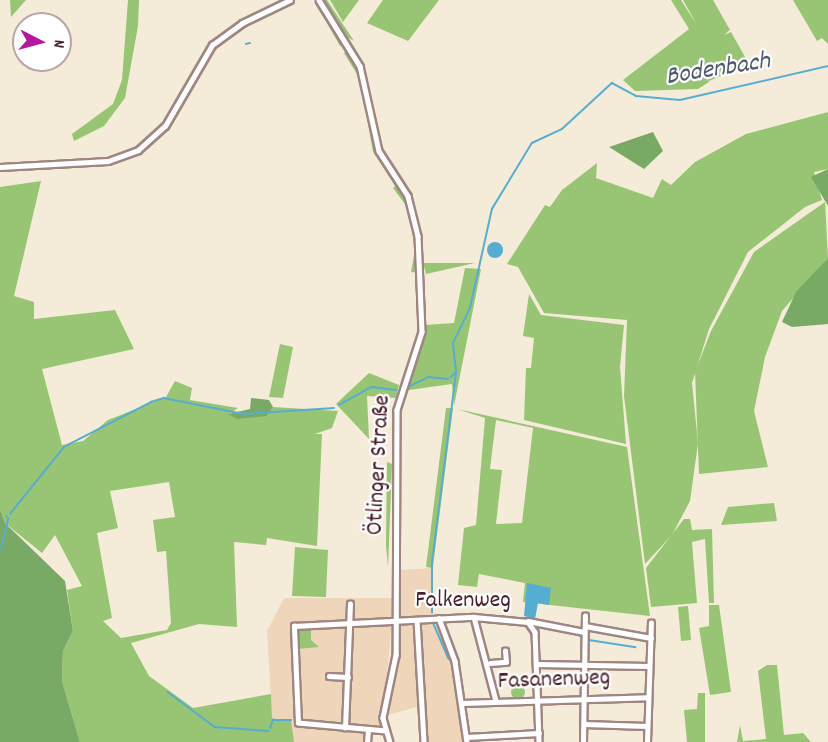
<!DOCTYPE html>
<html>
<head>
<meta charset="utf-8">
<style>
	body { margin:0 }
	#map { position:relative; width:828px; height:742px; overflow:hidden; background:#f4ecd8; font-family:Dekko,sans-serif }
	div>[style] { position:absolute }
	.built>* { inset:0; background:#efd6bb }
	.green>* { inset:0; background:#97c573 }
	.round { border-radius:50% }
	.forest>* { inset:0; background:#79aa65 }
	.water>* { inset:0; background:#56add2 }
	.stream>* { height:1.5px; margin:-0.75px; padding:0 0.75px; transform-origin:0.75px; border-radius:0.75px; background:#56add2 }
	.roads { filter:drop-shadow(2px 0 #9f8682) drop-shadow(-2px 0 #9f8682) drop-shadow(0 2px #9f8682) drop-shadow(0 -2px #9f8682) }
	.minor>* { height:4.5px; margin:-2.25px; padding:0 2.25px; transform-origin:2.25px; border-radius:2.25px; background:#fff }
	.major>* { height:5px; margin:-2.5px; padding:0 2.5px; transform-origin:2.5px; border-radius:2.5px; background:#fff }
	span { translate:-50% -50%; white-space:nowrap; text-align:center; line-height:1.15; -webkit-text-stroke:4.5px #fff; paint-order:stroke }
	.street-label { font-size:24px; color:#4a1f2b }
	.water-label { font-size:26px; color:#4f586e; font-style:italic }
	.north { position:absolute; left:12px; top:12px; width:60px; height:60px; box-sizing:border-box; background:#fff; border:2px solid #b7a5aa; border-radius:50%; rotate:96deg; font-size:16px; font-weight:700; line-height:24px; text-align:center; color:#4a1f2b }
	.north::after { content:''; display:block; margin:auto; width:21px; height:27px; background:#b5179e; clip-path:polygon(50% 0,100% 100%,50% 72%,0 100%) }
</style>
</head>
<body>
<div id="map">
	<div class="built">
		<div style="clip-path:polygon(431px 568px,431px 615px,439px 619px,454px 661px,466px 742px,425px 742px,424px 705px,388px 715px,401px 648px,399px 570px)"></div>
		<div style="clip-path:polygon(284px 598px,394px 598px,382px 733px,365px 733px,364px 742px,294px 742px,290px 721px,272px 719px,267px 631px)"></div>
	</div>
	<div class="green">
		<div style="clip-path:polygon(10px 0,26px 0,11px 17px)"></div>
		<div style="clip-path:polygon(128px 0,139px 0,138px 26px,125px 98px,104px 126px,74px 141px,72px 134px,113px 104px,122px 80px)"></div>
		<div style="clip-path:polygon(322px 0,327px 0,354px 41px,344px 35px)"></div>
		<div style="clip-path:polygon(330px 0,359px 0,343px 22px)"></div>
		<div style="clip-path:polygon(383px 0,439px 0,408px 41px,367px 23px)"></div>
		<div style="clip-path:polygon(671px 0,681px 0,697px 25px,683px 0,713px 0,730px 30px,724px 35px,731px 32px,749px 64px,709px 81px,706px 77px,709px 82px,698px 89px,635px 91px,623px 80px,689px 29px)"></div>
		<div style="clip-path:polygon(793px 0,828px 0,828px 44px,822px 38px,817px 41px)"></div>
		<div style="clip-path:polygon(316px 3px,345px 44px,344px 46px,340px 46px)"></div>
		<div style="clip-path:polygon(349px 49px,355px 59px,364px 86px,377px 152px,395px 179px,373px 152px,360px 79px,344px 53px)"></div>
		<div style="clip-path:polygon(828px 112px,828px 169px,814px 172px,822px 200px,805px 207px,748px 252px,709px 329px,692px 383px,698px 443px,690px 501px,672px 535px,645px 564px,624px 396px,627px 320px,544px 313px,518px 267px,507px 264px,545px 205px,550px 207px,562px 190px,597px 163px,596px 178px,653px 198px,662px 179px,671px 185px,695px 162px,746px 134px)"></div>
		<div style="clip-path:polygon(evenodd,41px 181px,14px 296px,34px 302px,34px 319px,115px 310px,134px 349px,42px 369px,62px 445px,83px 441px,108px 420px,166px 397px,175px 381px,192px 388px,190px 400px,238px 408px,229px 414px,267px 416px,273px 407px,338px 411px,332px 428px,315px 434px,322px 434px,317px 546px,267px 538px,266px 545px,234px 542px,237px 627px,199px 624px,131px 643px,149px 676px,193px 708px,271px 694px,272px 719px,291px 720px,294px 742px,80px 742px,62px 681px,63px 651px,73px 631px,67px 590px,82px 586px,55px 535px,42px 553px,5px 523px,0 509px,0 187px,41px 181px,169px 482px,175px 517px,153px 520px,157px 552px,166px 551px,171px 623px,167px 630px,121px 638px,103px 621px,112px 618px,97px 533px,118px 528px,110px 491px,169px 482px)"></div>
		<div style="clip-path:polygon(399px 183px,409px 201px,415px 225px,418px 273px,411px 272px,415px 250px,410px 211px,393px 188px)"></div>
		<div style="clip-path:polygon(825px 202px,828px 258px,782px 311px,765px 357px,754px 411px,768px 467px,699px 474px,695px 372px,711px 331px,754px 252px)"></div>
		<div style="clip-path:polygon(423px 263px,475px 263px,426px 274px)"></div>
		<div style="clip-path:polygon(465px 268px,481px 269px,454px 406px,452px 384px,402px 391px,425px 325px,454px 323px)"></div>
		<div style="clip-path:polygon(529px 294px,541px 315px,624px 325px,620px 367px,626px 444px,524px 420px,526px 368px,531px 368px,534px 338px,523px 336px)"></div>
		<div style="clip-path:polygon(280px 344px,293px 347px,283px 398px,269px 397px)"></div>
		<div style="clip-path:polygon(369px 373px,399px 385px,396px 398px,367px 396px,369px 439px,336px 404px)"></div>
		<div style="clip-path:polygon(446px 408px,453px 408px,431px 582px,432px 568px,426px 567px)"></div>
		<div style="clip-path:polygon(evenodd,457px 409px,627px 447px,650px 616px,523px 602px,525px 583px,479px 574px,477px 587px,458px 585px,464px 528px,476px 525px,485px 418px,457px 409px,496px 420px,533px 428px,522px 523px,496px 524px,502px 470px,490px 469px,496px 420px)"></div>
		<div style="clip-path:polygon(387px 462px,392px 464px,388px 567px,386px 546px)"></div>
		<div style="clip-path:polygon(774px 503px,777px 521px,721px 525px,728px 507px)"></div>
		<div style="clip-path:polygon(684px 519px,690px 519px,692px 530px,712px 529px,714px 603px,709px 603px,705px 539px,692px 542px,697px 603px,651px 607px,646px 568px)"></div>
		<div style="clip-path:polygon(295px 547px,328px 550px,326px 597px,292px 596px)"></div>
		<div style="clip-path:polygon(709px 605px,719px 605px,731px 692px,710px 695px,699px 628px,709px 626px)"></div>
		<div style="clip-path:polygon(688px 606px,691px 640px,681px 641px,678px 607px)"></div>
		<div style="clip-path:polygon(311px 625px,311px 640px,319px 647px,297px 649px,296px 627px)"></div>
		<div style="clip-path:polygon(767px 665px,777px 665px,784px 735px,803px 733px,811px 742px,737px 742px,740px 725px,743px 741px,766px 739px,758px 671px)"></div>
		<div class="round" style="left:511px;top:685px;width:14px;height:14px"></div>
		<div style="clip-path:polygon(698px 693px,705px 693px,705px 742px,687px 742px,684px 710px,697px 709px)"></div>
	</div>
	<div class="forest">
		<div style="clip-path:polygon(653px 132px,663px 151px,644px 169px,609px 147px)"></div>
		<div style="clip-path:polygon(828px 169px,828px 206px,811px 177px)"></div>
		<div style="clip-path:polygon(828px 258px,828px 324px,792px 327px,782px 322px,796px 292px)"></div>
		<div style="clip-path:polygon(251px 398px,269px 400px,273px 407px,267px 416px,237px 419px,228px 414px,250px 409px)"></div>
		<div style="clip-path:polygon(0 509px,5px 523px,65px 581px,73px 631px,63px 651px,62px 681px,80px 742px,0 742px)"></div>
	</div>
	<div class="water">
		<div class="round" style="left:487px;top:242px;width:16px;height:16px"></div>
		<div style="clip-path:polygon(527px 583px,551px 588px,549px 605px,538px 603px,535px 619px,524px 616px)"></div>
	</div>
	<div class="stream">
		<div style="left:246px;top:44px;width:4px;rotate:-14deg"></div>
		<div style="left:451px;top:377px;width:7px;rotate:-45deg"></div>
		<div style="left:456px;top:372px;width:29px;rotate:-96deg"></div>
		<div style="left:453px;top:343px;width:39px;rotate:-64deg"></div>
		<div style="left:470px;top:308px;width:101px;rotate:-77.5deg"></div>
		<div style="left:492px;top:209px;width:77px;rotate:-58.8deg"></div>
		<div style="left:532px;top:143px;width:33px;rotate:-25deg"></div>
		<div style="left:562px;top:129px;width:68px;rotate:-42.6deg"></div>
		<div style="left:612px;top:83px;width:27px;rotate:28deg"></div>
		<div style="left:636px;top:96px;width:44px;rotate:5.2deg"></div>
		<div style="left:680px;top:100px;width:152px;rotate:-12.9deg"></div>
		<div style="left:406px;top:388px;width:25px;rotate:-26deg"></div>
		<div style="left:429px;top:377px;width:19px;rotate:6deg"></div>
		<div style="left:339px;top:405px;width:38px;rotate:-29deg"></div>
		<div style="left:372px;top:387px;width:24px;rotate:7deg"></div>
		<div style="left:10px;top:514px;width:86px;rotate:-51.1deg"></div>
		<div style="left:64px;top:447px;width:98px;rotate:-27.3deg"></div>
		<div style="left:151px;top:402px;width:14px;rotate:-17deg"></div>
		<div style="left:164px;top:398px;width:81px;rotate:11.4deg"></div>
		<div style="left:243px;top:414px;width:91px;rotate:-3.8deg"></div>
		<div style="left:7px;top:516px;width:1px;rotate:90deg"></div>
		<div style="left:1px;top:550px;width:32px;rotate:-77deg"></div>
		<div style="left:432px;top:613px;width:50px;rotate:-90deg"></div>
		<div style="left:432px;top:563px;width:192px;rotate:-82.8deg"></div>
		<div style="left:433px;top:622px;width:40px;rotate:66.6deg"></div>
		<div style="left:540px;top:626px;width:10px;rotate:11deg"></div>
		<div style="left:555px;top:628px;width:28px;rotate:17deg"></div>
		<div style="left:589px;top:640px;width:47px;rotate:8.7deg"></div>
		<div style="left:168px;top:692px;width:59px;rotate:36.7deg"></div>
		<div style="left:215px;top:727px;width:54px;rotate:4.2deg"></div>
		<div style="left:328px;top:723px;width:15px;rotate:8deg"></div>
		<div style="left:270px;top:728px;width:9px;rotate:-69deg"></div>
		<div style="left:273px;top:720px;width:18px"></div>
	</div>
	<div class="roads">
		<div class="minor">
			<div style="left:319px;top:0;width:78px;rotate:58.2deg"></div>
			<div style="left:360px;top:66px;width:87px;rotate:77.4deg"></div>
			<div style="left:379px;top:151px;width:54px;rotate:57.2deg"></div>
			<div style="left:408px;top:196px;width:41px;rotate:76deg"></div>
			<div style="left:418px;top:236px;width:96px;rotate:87.6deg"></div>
			<div style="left:422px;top:332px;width:82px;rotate:107.8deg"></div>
			<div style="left:397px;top:410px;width:245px;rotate:90.2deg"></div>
			<div style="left:396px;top:655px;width:64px;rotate:101.7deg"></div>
			<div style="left:383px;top:718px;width:25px;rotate:74deg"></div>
			<div style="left:474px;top:617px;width:87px;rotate:75.3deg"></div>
			<div style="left:439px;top:618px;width:46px;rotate:69.6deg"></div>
			<div style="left:455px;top:661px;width:82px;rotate:81.6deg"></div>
			<div style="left:417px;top:620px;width:122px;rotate:86.7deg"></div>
			<div style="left:528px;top:621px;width:57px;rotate:11.1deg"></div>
			<div style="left:585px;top:626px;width:67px;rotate:10.3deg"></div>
			<div style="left:490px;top:663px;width:16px;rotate:-4deg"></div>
			<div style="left:506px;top:662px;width:11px;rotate:-95deg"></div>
			<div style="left:536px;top:664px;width:112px;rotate:1deg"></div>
			<div style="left:329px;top:676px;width:19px;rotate:3deg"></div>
			<div style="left:462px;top:703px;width:186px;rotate:-1.8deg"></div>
			<div style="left:584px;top:724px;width:63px;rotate:1.8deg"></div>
			<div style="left:345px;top:728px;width:124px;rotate:-87.7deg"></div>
			<div style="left:386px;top:731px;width:88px;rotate:-174.8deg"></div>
			<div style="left:298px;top:723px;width:97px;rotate:-92.4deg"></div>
			<div style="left:294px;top:626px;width:180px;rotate:-2.9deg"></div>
			<div style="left:474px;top:617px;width:54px;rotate:5.3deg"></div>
			<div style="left:528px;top:622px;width:12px;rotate:55deg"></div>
			<div style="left:535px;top:632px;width:110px;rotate:87.9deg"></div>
			<div style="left:467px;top:737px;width:72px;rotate:-3.2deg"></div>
			<div style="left:367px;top:742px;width:11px;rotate:-85deg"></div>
			<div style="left:583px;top:742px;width:126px;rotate:-89.1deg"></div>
			<div style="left:647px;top:742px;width:119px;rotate:-88.1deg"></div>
		</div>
		<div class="major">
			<div style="left:0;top:167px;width:108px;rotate:-3.2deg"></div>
			<div style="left:108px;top:161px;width:32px;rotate:-20deg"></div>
			<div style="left:138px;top:150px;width:36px;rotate:-42deg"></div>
			<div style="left:165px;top:126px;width:94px;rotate:-59.9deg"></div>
			<div style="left:212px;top:45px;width:37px;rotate:-36deg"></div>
			<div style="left:242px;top:23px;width:53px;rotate:-25.6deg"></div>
		</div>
	</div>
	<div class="street-label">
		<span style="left:380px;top:465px;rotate:-87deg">Ötlinger Straße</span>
		<span style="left:463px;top:602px">Falkenweg</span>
		<span style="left:554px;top:681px;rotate:-2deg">Fasanenweg</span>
	</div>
	<div class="water-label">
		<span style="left:718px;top:70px;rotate:-9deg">Bodenbach</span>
	</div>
	<div class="north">N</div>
</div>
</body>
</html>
